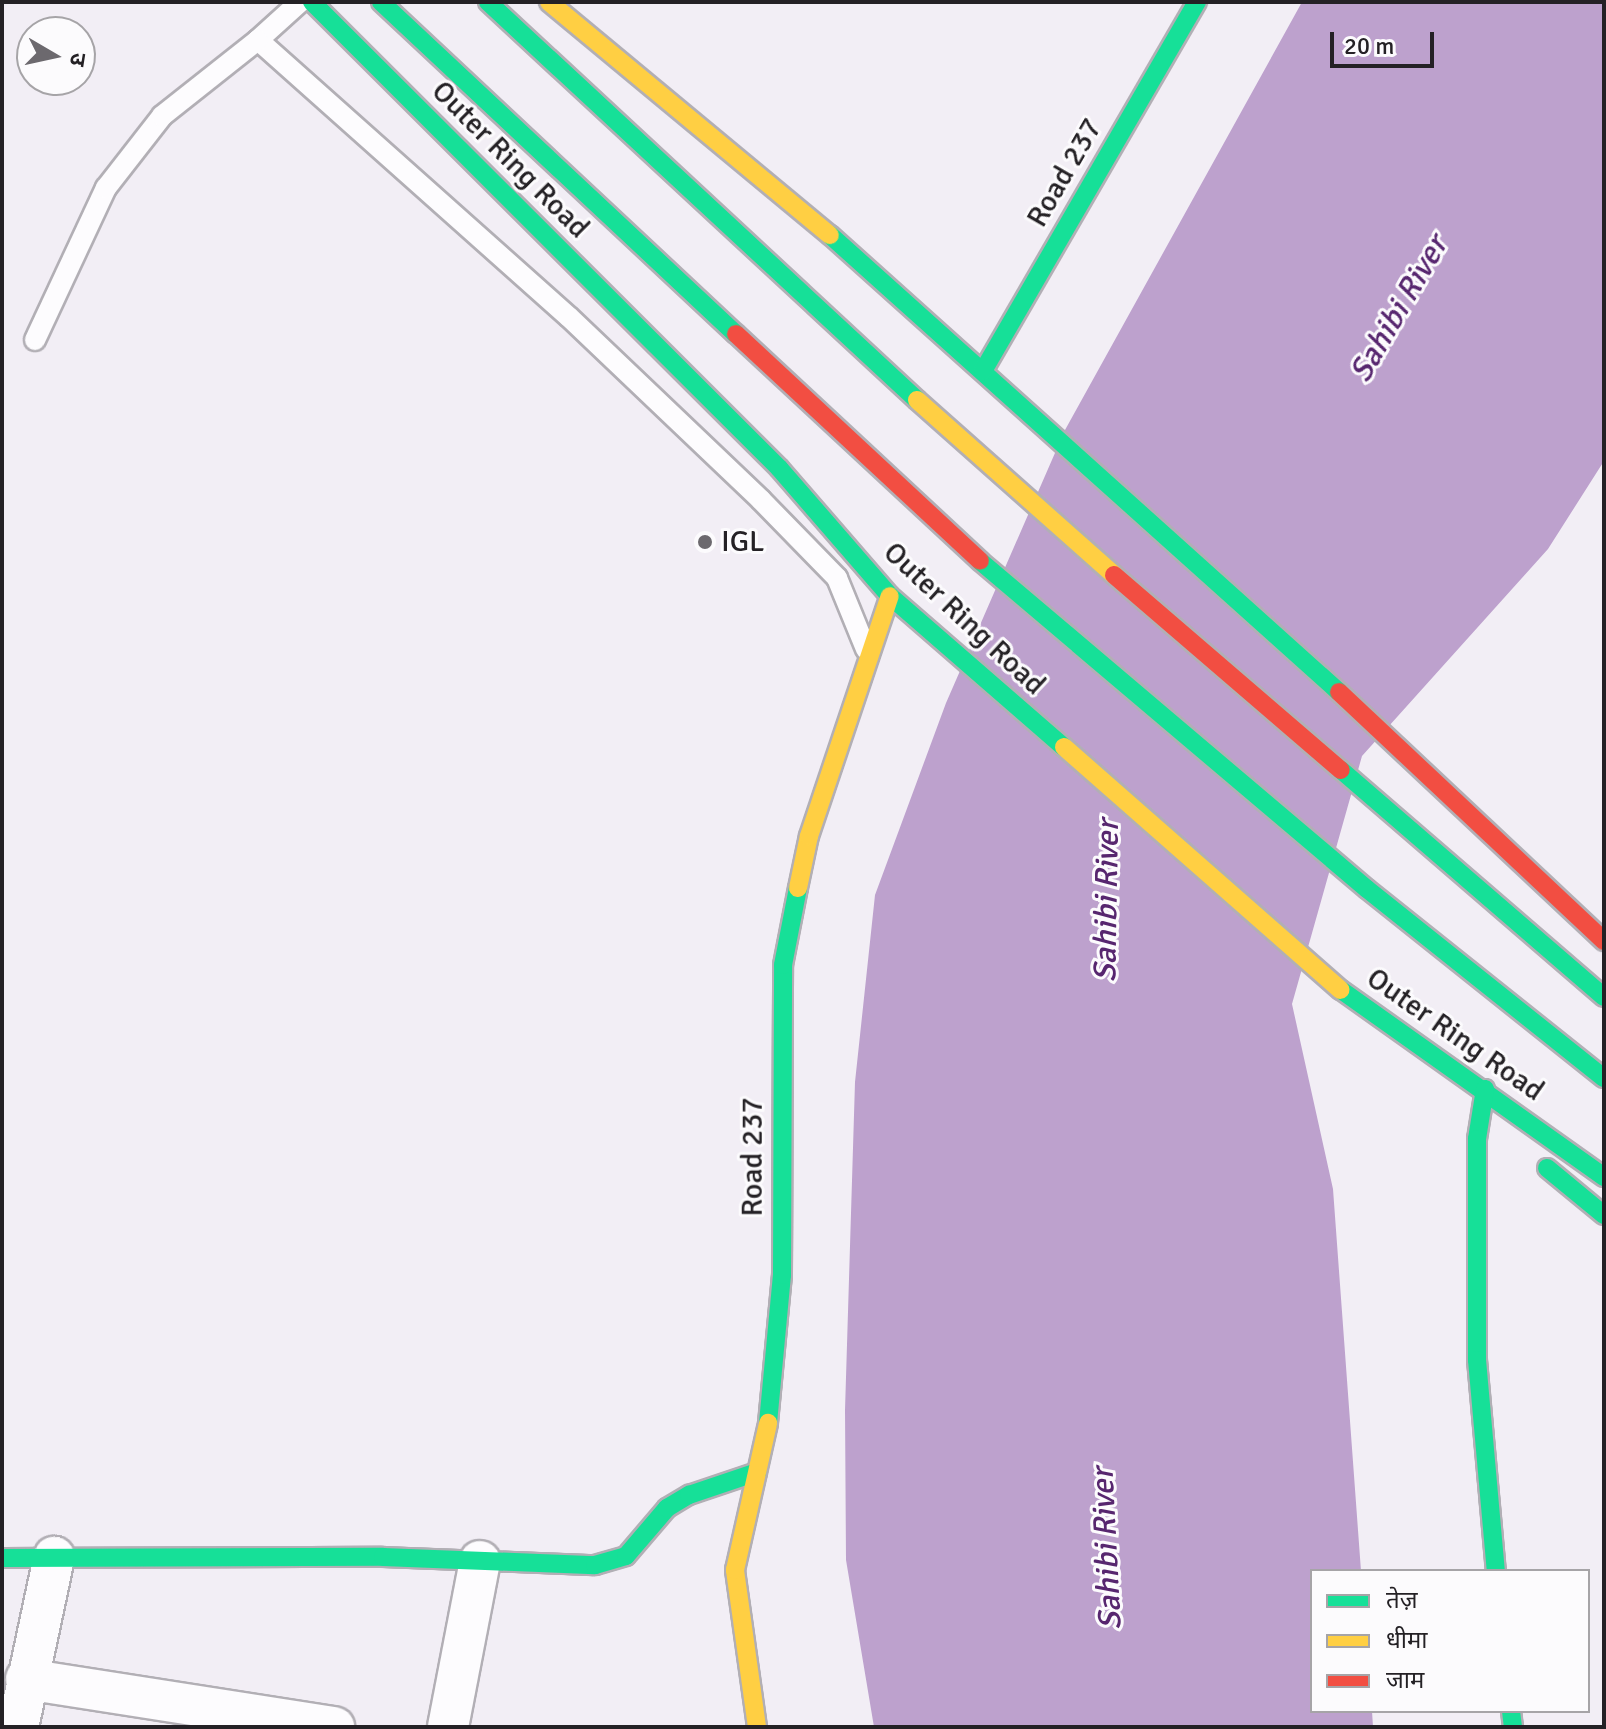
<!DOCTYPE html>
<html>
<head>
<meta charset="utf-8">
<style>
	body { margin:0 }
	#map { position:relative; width:1606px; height:1729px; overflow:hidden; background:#f2eef5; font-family:Signika,"Noto Sans Devanagari",sans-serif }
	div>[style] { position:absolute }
	.water>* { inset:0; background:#bda1cd }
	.roads { filter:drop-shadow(2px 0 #b2afb5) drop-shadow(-2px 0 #b2afb5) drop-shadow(0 2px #b2afb5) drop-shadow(0 -2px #b2afb5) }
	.lane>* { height:20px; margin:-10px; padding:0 10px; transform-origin:10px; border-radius:10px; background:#fdfcfe }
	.street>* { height:40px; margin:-20px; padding:0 20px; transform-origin:20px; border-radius:20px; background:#fdfcfe }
	.fast>* { height:18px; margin:-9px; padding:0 9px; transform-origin:9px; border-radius:9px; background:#16e098 }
	.slow>* { height:18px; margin:-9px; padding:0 9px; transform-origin:9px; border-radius:9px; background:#ffcf43 }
	.jam>* { height:18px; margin:-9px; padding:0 9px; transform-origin:9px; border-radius:9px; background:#f24e42 }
	.dots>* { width:22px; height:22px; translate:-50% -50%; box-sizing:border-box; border:4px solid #fcfbfd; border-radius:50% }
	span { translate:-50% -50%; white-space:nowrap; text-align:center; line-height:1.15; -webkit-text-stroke:6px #fcfbfd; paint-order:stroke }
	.street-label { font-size:30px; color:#242125 }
	.poi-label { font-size:30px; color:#242125 }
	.left { translate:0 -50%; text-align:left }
	.water-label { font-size:32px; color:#57266f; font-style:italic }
	.frame { position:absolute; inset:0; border:4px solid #242125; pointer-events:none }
	.legend { position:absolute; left:1310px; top:1569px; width:280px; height:144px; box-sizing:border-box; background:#fcfbfd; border:2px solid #a6a4a7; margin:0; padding:10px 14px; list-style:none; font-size:24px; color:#242125 }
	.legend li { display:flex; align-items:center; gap:16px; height:40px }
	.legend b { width:40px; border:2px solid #a6a4a7 }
	.north { position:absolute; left:16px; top:16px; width:80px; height:80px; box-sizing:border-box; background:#fcfbfd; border:2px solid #a6a4a7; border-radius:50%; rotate:99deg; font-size:22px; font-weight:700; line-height:32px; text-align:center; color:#242125 }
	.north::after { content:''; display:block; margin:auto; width:28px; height:36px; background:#6c696e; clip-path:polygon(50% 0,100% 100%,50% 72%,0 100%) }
	.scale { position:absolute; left:1330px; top:32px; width:104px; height:36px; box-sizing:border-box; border:4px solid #242125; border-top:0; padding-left:10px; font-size:24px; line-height:28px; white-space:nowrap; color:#242125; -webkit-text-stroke:6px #fcfbfd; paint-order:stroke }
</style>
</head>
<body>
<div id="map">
	<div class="water">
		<div style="clip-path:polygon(1302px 2px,1604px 2px,1604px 461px,1548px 549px,1362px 756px,1292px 1004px,1333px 1189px,1361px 1571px,1312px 1571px,1312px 1711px,1372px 1711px,1373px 1727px,874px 1727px,846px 1560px,845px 1410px,855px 1082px,875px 895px,946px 703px,1065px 430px)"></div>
	</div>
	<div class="roads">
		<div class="lane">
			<div style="left:300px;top:2px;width:57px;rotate:137.9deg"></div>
			<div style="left:258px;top:40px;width:416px;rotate:41.7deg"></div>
			<div style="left:569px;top:317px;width:265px;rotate:43.6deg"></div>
			<div style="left:761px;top:500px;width:109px;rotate:45.7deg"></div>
			<div style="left:837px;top:578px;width:77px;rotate:67.8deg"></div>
			<div style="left:35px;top:340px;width:168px;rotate:-65deg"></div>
			<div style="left:106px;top:188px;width:91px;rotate:-52.1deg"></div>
			<div style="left:162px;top:116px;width:122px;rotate:-38.4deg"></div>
		</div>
		<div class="street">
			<div style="left:26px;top:1679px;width:312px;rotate:8.9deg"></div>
			<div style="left:18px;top:1727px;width:174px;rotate:-78deg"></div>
			<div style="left:448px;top:1727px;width:169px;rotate:-79.1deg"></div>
		</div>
		<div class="fast">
			<div style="left:312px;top:2px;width:660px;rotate:44.94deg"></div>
			<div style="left:779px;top:468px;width:169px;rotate:49.1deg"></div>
			<div style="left:890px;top:596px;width:230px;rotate:41deg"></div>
			<div style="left:381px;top:2px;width:486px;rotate:43.1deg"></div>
			<div style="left:488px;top:2px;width:585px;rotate:42.85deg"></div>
			<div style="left:830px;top:235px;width:684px;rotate:41.92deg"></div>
			<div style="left:983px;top:371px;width:427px;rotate:-59.9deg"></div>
			<div style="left:980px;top:561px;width:507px;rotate:40.28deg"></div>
			<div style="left:1367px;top:889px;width:303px;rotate:38.6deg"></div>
			<div style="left:1341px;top:770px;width:347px;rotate:40.8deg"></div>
			<div style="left:1341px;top:990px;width:323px;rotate:35.4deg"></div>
			<div style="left:1485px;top:1089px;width:51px;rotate:99.1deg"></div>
			<div style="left:1477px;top:1139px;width:221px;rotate:90deg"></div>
			<div style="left:1477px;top:1360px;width:212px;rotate:84.9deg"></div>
			<div style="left:1547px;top:1168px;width:74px;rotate:39.5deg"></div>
			<div style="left:768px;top:1423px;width:149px;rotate:-84.6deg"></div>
			<div style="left:782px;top:1275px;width:310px;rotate:-89.8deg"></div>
			<div style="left:783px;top:965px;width:78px;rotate:-79deg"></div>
			<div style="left:2px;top:1558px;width:381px;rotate:-0.2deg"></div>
			<div style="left:383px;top:1557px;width:212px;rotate:2.2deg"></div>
			<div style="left:595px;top:1565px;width:32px;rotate:-16deg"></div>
			<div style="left:626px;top:1556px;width:63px;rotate:-49.5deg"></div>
			<div style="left:667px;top:1508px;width:26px;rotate:-31deg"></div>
			<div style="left:689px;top:1495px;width:72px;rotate:-18.7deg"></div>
			<div style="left:1511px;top:1711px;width:16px;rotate:83deg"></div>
		</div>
		<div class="slow">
			<div style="left:549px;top:2px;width:365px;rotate:39.7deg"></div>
			<div style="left:917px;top:400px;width:264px;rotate:41.6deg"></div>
			<div style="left:1064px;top:747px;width:368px;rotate:41.3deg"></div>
			<div style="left:798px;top:888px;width:53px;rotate:-78.1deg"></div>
			<div style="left:809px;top:836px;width:253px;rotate:-71.4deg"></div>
			<div style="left:757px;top:1727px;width:159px;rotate:-98deg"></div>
			<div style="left:735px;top:1570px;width:151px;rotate:-77.3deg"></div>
		</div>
		<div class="jam">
			<div style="left:736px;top:334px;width:333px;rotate:42.9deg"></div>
			<div style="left:1114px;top:575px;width:299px;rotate:40.7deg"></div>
			<div style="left:1339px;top:692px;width:364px;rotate:43.2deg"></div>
		</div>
	</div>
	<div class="dots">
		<div style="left:705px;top:542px;background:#6c696e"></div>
	</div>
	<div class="street-label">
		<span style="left:510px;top:160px;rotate:45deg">Outer Ring Road</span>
		<span style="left:1065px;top:173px;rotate:-60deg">Road 237</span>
		<span style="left:964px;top:619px;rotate:43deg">Outer Ring Road</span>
		<span style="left:1455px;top:1035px;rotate:35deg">Outer Ring Road</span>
		<span style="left:753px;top:1157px;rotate:-90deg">Road 237</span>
	</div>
	<div class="poi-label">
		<span class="left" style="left:721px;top:542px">IGL</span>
	</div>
	<div class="water-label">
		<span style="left:1399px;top:309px;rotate:-60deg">Sahibi River</span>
		<span style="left:1107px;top:901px;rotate:-89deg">Sahibi River</span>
		<span style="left:1107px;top:1549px;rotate:-93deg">Sahibi River</span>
	</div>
	<div class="frame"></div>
	<ul class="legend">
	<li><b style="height:10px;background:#16e098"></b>तेज़</li>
	<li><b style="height:10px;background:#ffcf43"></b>धीमा</li>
	<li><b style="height:10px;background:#f24e42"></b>जाम</li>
	</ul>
	<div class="north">उ</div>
	<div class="scale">20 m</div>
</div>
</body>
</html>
